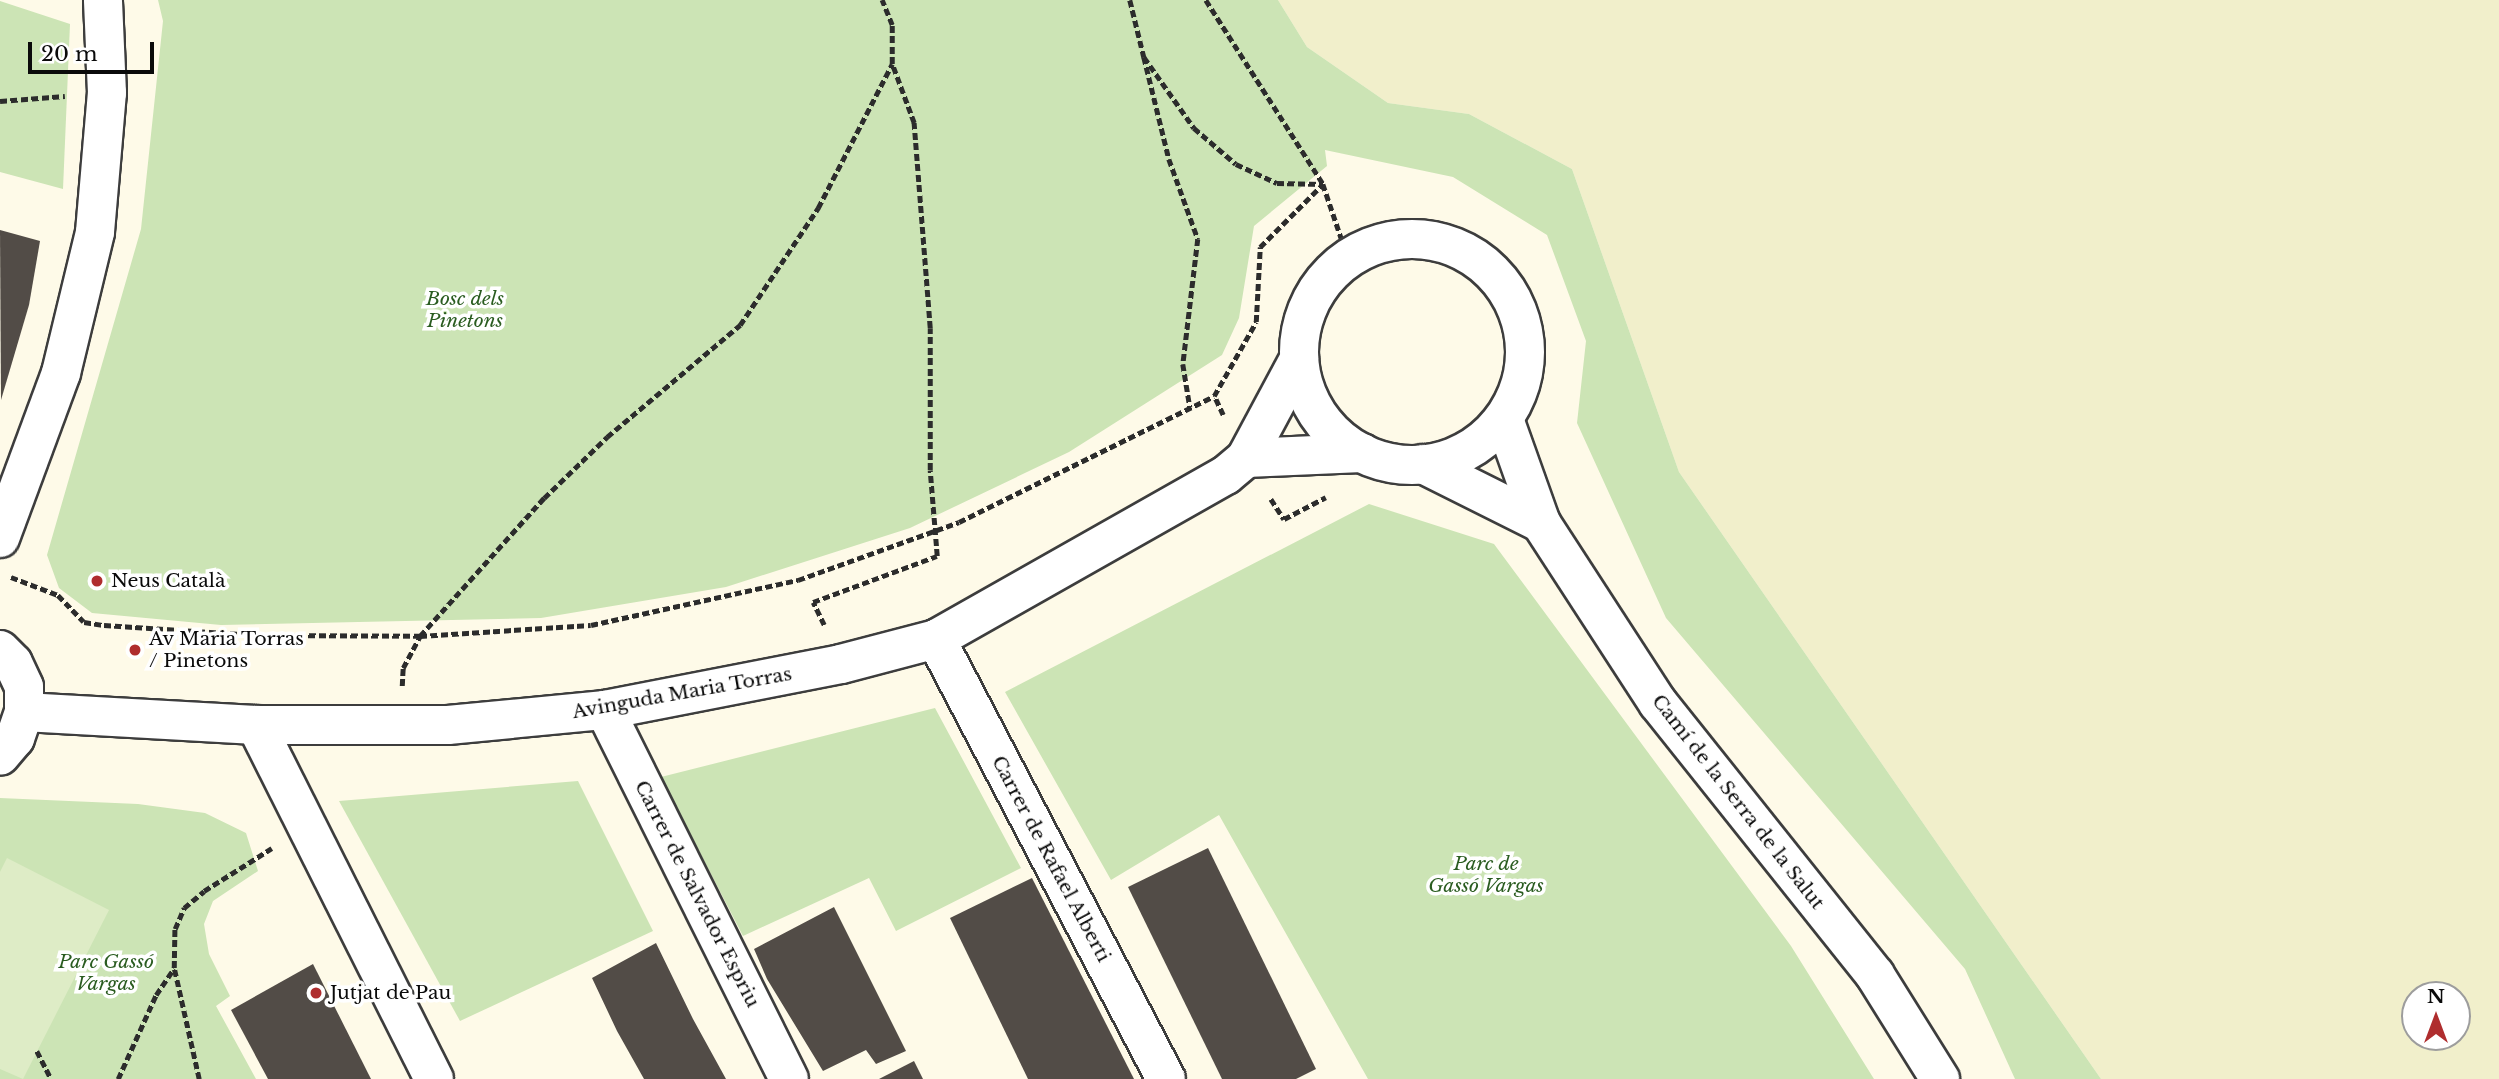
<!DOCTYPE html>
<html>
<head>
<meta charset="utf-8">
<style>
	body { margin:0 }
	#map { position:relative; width:2499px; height:1079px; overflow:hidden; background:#fefae8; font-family:"Libre Baskerville",serif }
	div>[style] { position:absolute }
	.farmland>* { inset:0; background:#f1efcb }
	.green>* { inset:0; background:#cce4b5 }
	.pitch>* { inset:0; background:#deecc6 }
	.building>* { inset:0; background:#524c47 }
	.path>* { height:4.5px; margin-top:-2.25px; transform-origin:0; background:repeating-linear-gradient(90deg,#2c2c2c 0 7px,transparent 0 10.5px) }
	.roads { filter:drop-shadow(2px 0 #3d3d3d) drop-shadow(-2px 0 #3d3d3d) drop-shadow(0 2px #3d3d3d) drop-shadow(0 -2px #3d3d3d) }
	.minor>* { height:38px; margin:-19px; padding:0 19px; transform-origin:19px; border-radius:19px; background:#fff }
	.minor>.ring { margin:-19px; padding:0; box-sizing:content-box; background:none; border:38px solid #fff; border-radius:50% }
	.dots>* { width:19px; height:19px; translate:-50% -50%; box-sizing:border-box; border:4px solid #fff; border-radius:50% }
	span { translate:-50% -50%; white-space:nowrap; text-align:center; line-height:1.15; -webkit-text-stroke:7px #fff; paint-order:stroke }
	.park-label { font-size:19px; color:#2a5c20; font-style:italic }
	.poi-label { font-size:19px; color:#0a0a0a }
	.left { translate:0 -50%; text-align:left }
	.street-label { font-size:19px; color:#0a0a0a }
	.north { position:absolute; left:2401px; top:981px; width:70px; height:70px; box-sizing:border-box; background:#fff; border:2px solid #9d9d9d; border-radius:50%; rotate:0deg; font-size:19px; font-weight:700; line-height:28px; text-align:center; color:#0a0a0a }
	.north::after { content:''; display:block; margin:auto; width:24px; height:32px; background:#af2d2e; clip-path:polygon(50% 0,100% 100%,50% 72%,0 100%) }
	.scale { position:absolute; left:28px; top:42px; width:126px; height:32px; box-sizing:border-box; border:4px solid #0a0a0a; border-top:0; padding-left:9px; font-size:21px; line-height:24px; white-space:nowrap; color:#0a0a0a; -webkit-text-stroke:5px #fff; paint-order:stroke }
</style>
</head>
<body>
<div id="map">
	<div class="farmland">
		<div style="clip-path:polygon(evenodd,1278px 0,2499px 0,2499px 1079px,2101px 1079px,1679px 472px,1572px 169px,1469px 114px,1388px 103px,1307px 47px,1278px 0,2415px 995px,2457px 995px,2457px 1037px,2415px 1037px,2415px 995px)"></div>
	</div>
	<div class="green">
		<div style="clip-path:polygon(158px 0,1278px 0,1307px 47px,1388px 103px,1469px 114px,1572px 169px,1679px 472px,2101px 1079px,2015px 1079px,1965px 969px,1666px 618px,1577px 423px,1586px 341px,1547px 235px,1453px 177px,1325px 150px,1327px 166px,1254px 226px,1239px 318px,1222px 355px,1069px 452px,910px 528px,726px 587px,541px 618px,221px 625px,92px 613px,59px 588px,47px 555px,141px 229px,163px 21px)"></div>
		<div style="clip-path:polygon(0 1px,70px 24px,63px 189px,0 172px)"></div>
		<div style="clip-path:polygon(1369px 504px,1494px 544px,1791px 946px,1874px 1079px,1368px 1079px,1219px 815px,1111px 880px,1005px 692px)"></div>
		<div style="clip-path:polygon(935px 708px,1021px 868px,896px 931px,869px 878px,743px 936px,661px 777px)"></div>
		<div style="clip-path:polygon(578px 781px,653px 931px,460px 1021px,339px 801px)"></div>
		<div style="clip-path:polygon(0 798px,138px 804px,205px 813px,246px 833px,258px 871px,213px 901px,204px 924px,209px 954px,230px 996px,216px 1006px,256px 1079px,0 1079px)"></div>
	</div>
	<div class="pitch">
		<div style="clip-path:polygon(7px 858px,109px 910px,23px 1079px,0 1069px,0 872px)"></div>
	</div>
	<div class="building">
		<div style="clip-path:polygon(0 230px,40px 241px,29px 305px,1px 400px)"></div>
		<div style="clip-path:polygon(1208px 848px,1316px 1069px,1296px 1079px,1222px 1079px,1128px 887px)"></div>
		<div style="clip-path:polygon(1032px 878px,1134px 1079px,1028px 1079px,950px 918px)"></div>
		<div style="clip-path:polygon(834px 907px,906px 1051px,876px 1064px,866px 1050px,823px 1071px,767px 979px,754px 949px)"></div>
		<div style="clip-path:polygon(656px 943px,693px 1019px,726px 1079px,644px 1079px,617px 1031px,592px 978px)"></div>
		<div style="clip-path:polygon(313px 964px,371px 1079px,268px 1079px,231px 1010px)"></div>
		<div style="clip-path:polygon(914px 1061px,923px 1079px,879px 1079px)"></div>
	</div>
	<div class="path">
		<div style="left:1130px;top:0;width:59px;rotate:76.2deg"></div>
		<div style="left:1144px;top:57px;width:87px;rotate:54.8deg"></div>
		<div style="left:1194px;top:128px;width:55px;rotate:40.6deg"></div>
		<div style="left:1236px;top:164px;width:45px;rotate:24.9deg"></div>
		<div style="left:1277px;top:183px;width:46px;rotate:1.2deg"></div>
		<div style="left:1206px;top:0;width:218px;rotate:57.5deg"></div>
		<div style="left:1323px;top:184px;width:78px;rotate:71.3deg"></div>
		<div style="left:1144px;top:57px;width:105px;rotate:76.2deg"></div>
		<div style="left:1169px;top:159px;width:85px;rotate:70.1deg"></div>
		<div style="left:1198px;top:239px;width:126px;rotate:96.8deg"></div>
		<div style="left:1183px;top:364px;width:44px;rotate:80.8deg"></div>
		<div style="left:0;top:101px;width:65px;rotate:-4.4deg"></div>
		<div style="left:1223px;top:415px;width:21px;rotate:-115deg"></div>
		<div style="left:1214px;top:396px;width:85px;rotate:-60.4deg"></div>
		<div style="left:1256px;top:322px;width:75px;rotate:-86.9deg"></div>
		<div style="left:1260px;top:247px;width:89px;rotate:-45deg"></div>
		<div style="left:1271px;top:499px;width:24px;rotate:57deg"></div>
		<div style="left:1284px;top:519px;width:47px;rotate:-27.6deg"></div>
		<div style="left:11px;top:577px;width:50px;rotate:21deg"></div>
		<div style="left:58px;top:595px;width:37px;rotate:46deg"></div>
		<div style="left:84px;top:622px;width:20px;rotate:9deg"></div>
		<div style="left:104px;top:625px;width:152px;rotate:3.8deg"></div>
		<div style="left:256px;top:635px;width:164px;rotate:0.3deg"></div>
		<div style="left:420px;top:636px;width:171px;rotate:-3.7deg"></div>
		<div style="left:591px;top:625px;width:212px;rotate:-12.3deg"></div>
		<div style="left:798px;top:580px;width:171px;rotate:-19.8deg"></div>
		<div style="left:959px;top:522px;width:284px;rotate:-26.3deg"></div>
		<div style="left:824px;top:625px;width:25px;rotate:-116deg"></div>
		<div style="left:813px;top:602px;width:132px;rotate:-20.4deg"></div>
		<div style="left:937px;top:556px;width:86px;rotate:-94.7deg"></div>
		<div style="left:930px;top:470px;width:142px;rotate:-90deg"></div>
		<div style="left:930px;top:328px;width:206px;rotate:-94.5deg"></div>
		<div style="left:914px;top:123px;width:63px;rotate:-110.4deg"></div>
		<div style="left:892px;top:64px;width:39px;rotate:-90deg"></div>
		<div style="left:892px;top:25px;width:27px;rotate:-112deg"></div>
		<div style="left:402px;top:686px;width:18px;rotate:-87deg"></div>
		<div style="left:403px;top:668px;width:36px;rotate:-62deg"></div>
		<div style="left:420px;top:636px;width:186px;rotate:-48.1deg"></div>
		<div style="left:544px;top:498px;width:88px;rotate:-44.1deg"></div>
		<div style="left:607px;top:437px;width:174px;rotate:-40.1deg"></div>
		<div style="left:740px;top:325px;width:141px;rotate:-56.3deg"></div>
		<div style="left:818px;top:208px;width:162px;rotate:-62.8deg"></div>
		<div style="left:37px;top:1051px;width:31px;rotate:63deg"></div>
		<div style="left:118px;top:1079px;width:92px;rotate:-65.7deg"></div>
		<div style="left:156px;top:995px;width:32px;rotate:-56deg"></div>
		<div style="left:199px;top:1079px;width:114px;rotate:-102.7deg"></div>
		<div style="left:174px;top:968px;width:39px;rotate:-89deg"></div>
		<div style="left:175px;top:929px;width:23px;rotate:-67deg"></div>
		<div style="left:184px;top:908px;width:26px;rotate:-40deg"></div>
		<div style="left:204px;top:891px;width:80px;rotate:-32.3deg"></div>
	</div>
	<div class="roads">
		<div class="minor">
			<div class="ring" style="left:1299px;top:239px;width:188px;height:188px"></div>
			<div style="left:1504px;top:419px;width:110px;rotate:70.4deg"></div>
			<div style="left:1541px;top:523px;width:215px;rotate:57deg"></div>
			<div style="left:1658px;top:703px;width:348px;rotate:51.4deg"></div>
			<div style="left:1875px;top:975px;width:123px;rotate:58deg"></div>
			<div style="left:1246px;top:458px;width:116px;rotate:-2.5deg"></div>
			<div style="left:1423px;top:464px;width:132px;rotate:26.6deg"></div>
			<div style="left:0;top:538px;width:176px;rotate:-69.7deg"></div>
			<div style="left:61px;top:373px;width:145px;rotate:-76.4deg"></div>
			<div style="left:95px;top:232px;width:140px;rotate:-85.1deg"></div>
			<div style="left:107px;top:93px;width:93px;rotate:-92.5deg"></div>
			<div style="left:936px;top:639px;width:496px;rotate:62.4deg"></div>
			<div style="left:0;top:650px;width:18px;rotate:45deg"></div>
			<div style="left:13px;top:663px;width:26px;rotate:65deg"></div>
			<div style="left:24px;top:687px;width:25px;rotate:90deg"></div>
			<div style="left:24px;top:712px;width:28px;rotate:109deg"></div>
			<div style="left:15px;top:738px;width:23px;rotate:130deg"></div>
			<div style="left:605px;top:710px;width:412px;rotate:63.5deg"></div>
			<div style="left:24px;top:712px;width:232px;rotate:3.2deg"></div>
			<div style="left:256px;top:725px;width:192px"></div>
			<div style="left:448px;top:725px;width:158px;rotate:-5.5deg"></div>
			<div style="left:605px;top:710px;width:240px;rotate:-11deg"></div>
			<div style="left:841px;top:664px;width:98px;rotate:-14.7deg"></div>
			<div style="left:936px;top:639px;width:333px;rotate:-29.5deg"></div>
			<div style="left:1226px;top:475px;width:26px;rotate:-40deg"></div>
			<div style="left:1246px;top:458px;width:112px;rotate:-61.8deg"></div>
			<div style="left:256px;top:725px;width:396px;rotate:63.3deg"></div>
		</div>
	</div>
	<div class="dots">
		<div style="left:97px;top:581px;background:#af2d2e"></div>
		<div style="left:135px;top:650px;background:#af2d2e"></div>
		<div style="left:316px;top:993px;background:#af2d2e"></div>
	</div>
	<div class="park-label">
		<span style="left:465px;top:310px">Bosc dels<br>Pinetons</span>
		<span style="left:1486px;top:875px">Parc de<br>Gassó Vargas</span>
		<span style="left:106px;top:973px">Parc Gassó<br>Vargas</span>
	</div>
	<div class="poi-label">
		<span class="left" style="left:111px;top:581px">Neus Català</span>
		<span class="left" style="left:149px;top:650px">Av Maria Torras<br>/ Pinetons</span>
		<span class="left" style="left:330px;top:993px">Jutjat de Pau</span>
	</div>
	<div class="street-label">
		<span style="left:682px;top:693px;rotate:-10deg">Avinguda Maria Torras</span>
		<span style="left:1738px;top:802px;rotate:52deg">Camí de la Serra de la Salut</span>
		<span style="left:1051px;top:859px;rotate:62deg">Carrer de Rafael Alberti</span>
		<span style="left:697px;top:894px;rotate:63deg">Carrer de Salvador Espriu</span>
	</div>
	<div class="north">N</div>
	<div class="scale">20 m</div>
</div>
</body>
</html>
